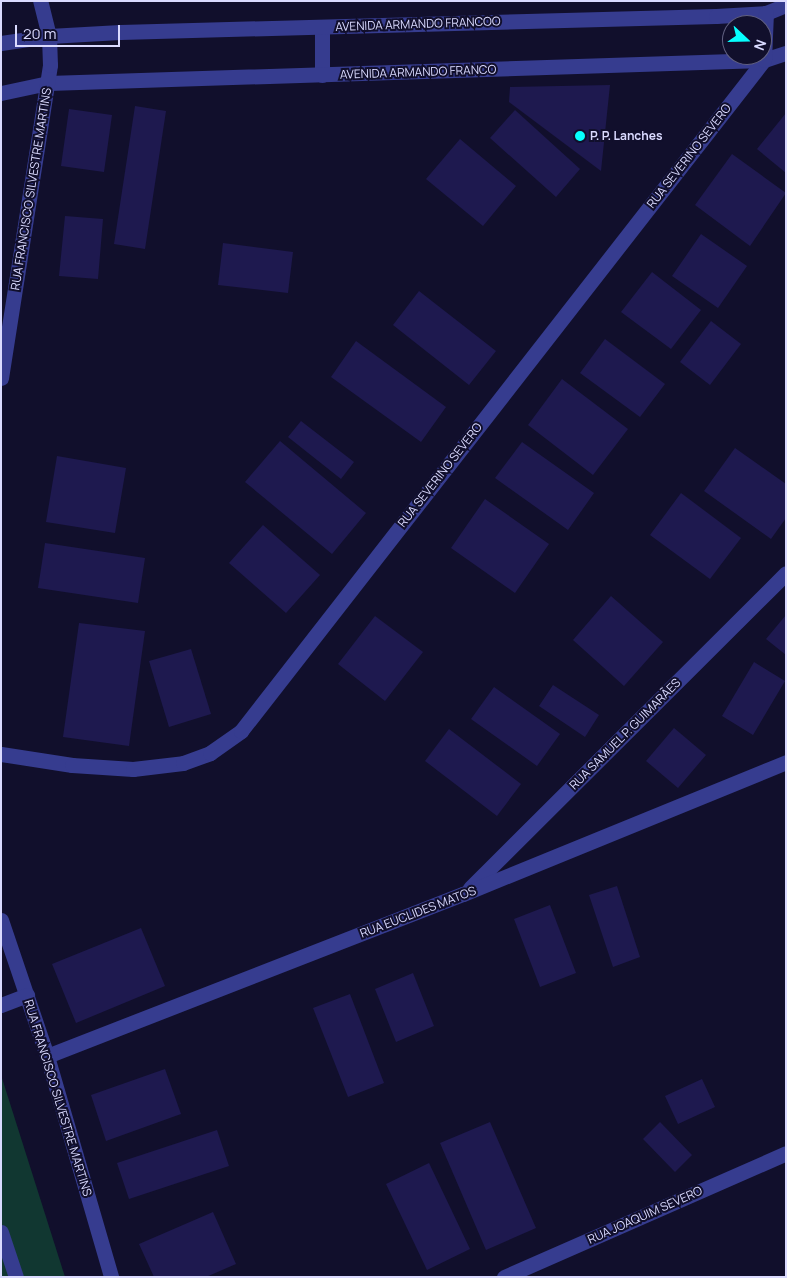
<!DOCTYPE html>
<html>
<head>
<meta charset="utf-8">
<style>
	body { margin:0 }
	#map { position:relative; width:787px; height:1278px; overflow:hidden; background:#110f2c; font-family:Manrope,sans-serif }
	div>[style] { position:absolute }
	.green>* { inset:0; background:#113731 }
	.building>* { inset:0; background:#1e194f }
	.minor>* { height:15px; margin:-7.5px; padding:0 7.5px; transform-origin:7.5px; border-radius:7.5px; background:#363c8f }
	.dots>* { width:14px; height:14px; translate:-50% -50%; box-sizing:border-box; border:2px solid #110f2c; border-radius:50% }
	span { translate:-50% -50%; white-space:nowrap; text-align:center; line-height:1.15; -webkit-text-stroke:4px #110f2c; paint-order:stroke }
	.street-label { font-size:12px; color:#dadaff }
	.poi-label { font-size:12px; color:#dadaff; font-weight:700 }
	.left { translate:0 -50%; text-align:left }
	.frame { position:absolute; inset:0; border:2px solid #dadaff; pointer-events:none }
	.north { position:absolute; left:722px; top:15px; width:50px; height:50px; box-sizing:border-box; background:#110f2c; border:1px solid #616080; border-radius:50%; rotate:111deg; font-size:14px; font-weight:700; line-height:20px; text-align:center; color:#dadaff }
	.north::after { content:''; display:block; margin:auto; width:18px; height:22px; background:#06fffe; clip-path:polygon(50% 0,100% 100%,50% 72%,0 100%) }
	.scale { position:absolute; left:15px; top:25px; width:105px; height:22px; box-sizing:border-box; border:2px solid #dadaff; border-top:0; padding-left:6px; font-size:15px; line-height:18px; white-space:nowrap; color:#dadaff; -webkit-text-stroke:4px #110f2c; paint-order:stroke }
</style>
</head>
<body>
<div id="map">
	<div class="green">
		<div style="clip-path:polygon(1px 1075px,65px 1277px,1px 1277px)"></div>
	</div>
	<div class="building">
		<div style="clip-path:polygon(610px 85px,601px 171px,509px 102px,510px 87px)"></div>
		<div style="clip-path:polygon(135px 106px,166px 111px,145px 249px,114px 244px)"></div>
		<div style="clip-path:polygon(69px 109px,112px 115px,104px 172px,61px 166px)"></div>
		<div style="clip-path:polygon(515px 110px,580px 169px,556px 197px,490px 138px)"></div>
		<div style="clip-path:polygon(786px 113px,786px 173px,757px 149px)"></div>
		<div style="clip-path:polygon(460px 139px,516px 186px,483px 226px,426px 179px)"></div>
		<div style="clip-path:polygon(732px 154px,786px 193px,750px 246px,695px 205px)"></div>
		<div style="clip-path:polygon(65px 216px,103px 219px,98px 279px,59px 276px)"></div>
		<div style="clip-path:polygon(701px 234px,747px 266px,718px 308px,672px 276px)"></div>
		<div style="clip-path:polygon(223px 243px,293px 252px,288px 293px,218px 285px)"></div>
		<div style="clip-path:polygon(652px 272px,701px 310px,671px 349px,621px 312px)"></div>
		<div style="clip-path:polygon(419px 291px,496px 351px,469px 385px,393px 325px)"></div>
		<div style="clip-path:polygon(711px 321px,741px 344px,710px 385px,680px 362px)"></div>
		<div style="clip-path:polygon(605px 339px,665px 384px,640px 417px,580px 373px)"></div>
		<div style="clip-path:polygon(356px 341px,446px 407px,421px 442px,331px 377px)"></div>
		<div style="clip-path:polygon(562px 379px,628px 429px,593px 475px,528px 425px)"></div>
		<div style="clip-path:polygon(301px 421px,354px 462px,341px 479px,288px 437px)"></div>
		<div style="clip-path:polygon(280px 441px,366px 513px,332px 554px,245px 482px)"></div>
		<div style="clip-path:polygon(522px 442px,594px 493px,568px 530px,495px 478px)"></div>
		<div style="clip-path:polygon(735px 448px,786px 484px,786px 518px,771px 539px,704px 491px)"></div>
		<div style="clip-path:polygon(57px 456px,126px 468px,115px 533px,46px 522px)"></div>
		<div style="clip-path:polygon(681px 493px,741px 538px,710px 579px,650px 535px)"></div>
		<div style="clip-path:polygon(485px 499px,549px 544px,515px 593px,451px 548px)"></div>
		<div style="clip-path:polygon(263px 525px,320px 575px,286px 613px,229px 563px)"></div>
		<div style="clip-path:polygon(45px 543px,145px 558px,138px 603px,38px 588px)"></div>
		<div style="clip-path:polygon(611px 596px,663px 642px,624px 686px,573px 640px)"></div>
		<div style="clip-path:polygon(786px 615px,786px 655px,766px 639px)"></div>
		<div style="clip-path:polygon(375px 616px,423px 652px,385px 701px,338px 664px)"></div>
		<div style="clip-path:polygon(79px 623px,145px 631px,129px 746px,63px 737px)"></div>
		<div style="clip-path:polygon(191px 649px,211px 714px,169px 727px,149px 661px)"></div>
		<div style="clip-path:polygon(754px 662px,785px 681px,753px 735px,722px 716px)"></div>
		<div style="clip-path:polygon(553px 685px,599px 715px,585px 737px,539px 706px)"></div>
		<div style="clip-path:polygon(494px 687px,560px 734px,537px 766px,471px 719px)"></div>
		<div style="clip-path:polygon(674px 728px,706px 755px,678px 788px,646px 761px)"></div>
		<div style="clip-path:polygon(449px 729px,521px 784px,497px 816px,425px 761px)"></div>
		<div style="clip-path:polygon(617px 886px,640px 957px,613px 967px,589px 895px)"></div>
		<div style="clip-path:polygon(550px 905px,576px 973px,540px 987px,514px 919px)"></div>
		<div style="clip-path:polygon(141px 928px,165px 986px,76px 1023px,52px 964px)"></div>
		<div style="clip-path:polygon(413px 973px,434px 1026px,396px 1042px,375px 989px)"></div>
		<div style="clip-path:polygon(350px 994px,384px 1083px,348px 1097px,313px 1008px)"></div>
		<div style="clip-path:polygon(165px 1069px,181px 1114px,106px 1141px,91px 1095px)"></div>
		<div style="clip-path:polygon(702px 1079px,715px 1107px,678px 1124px,665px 1096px)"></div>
		<div style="clip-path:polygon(490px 1122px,536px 1228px,486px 1250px,440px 1143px)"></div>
		<div style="clip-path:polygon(660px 1122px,692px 1155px,675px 1172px,643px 1139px)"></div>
		<div style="clip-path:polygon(217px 1130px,229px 1166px,129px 1199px,117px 1163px)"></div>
		<div style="clip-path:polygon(429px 1163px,470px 1249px,427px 1270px,386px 1184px)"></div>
		<div style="clip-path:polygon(213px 1212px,236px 1264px,206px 1277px,154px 1277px,139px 1244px)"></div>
	</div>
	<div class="minor">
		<div style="left:322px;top:27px;width:48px;rotate:90deg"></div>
		<div style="left:1px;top:43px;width:49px;rotate:-8.3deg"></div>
		<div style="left:49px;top:36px;width:71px;rotate:-3.2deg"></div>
		<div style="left:120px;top:32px;width:596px;rotate:-1.54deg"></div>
		<div style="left:716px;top:16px;width:50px;rotate:-3.4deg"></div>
		<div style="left:766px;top:13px;width:22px;rotate:-22deg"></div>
		<div style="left:1px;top:93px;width:48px;rotate:-12deg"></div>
		<div style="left:48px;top:83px;width:716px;rotate:-1.84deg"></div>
		<div style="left:764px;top:60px;width:23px;rotate:-18deg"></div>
		<div style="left:1px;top:378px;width:317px;rotate:-81.1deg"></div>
		<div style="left:50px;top:65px;width:29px;rotate:-92deg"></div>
		<div style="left:49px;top:36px;width:36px;rotate:-104deg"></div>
		<div style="left:1px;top:754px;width:72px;rotate:8.8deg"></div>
		<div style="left:72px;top:765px;width:61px;rotate:3.8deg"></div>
		<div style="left:133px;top:769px;width:50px;rotate:-6.8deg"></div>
		<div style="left:183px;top:763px;width:29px;rotate:-20deg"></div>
		<div style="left:210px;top:753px;width:38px;rotate:-35deg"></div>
		<div style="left:241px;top:731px;width:851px;rotate:-52.07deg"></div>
		<div style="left:764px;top:60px;width:47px;rotate:-87.6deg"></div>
		<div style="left:470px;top:888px;width:446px;rotate:-44.9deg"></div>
		<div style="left:1px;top:920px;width:144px;rotate:71.3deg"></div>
		<div style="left:47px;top:1056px;width:230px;rotate:73.8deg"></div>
		<div style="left:1px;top:1005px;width:28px;rotate:-21deg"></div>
		<div style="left:47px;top:1056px;width:446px;rotate:-21.3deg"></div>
		<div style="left:463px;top:894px;width:349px;rotate:-22.2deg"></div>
		<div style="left:1px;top:1232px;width:47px;rotate:71.6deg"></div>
		<div style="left:504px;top:1277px;width:308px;rotate:-23.7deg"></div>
	</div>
	<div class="dots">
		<div style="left:580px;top:136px;background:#06fffe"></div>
	</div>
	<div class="street-label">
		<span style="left:418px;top:24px;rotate:-2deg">AVENIDA ARMANDO FRANCOO</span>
		<span style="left:418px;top:72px;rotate:-2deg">AVENIDA ARMANDO FRANCO</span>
		<span style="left:689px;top:156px;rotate:-52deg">RUA SEVERINO SEVERO</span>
		<span style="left:31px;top:189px;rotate:-81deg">RUA FRANCISCO SILVESTRE MARTINS</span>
		<span style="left:440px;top:475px;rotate:-52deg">RUA SEVERINO SEVERO</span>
		<span style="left:625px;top:734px;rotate:-45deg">RUA SAMUEL P. GUIMARÃES</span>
		<span style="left:418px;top:912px;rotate:-21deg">RUA EUCLIDES MATOS</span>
		<span style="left:58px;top:1098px;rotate:73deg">RUA FRANCISCO SILVESTRE MARTINS</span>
		<span style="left:645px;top:1215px;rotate:-24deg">RUA JOAQUIM SEVERO</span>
	</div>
	<div class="poi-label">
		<span class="left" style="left:590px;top:136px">P. P. Lanches</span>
	</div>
	<div class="frame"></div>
	<div class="north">N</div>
	<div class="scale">20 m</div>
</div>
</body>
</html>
